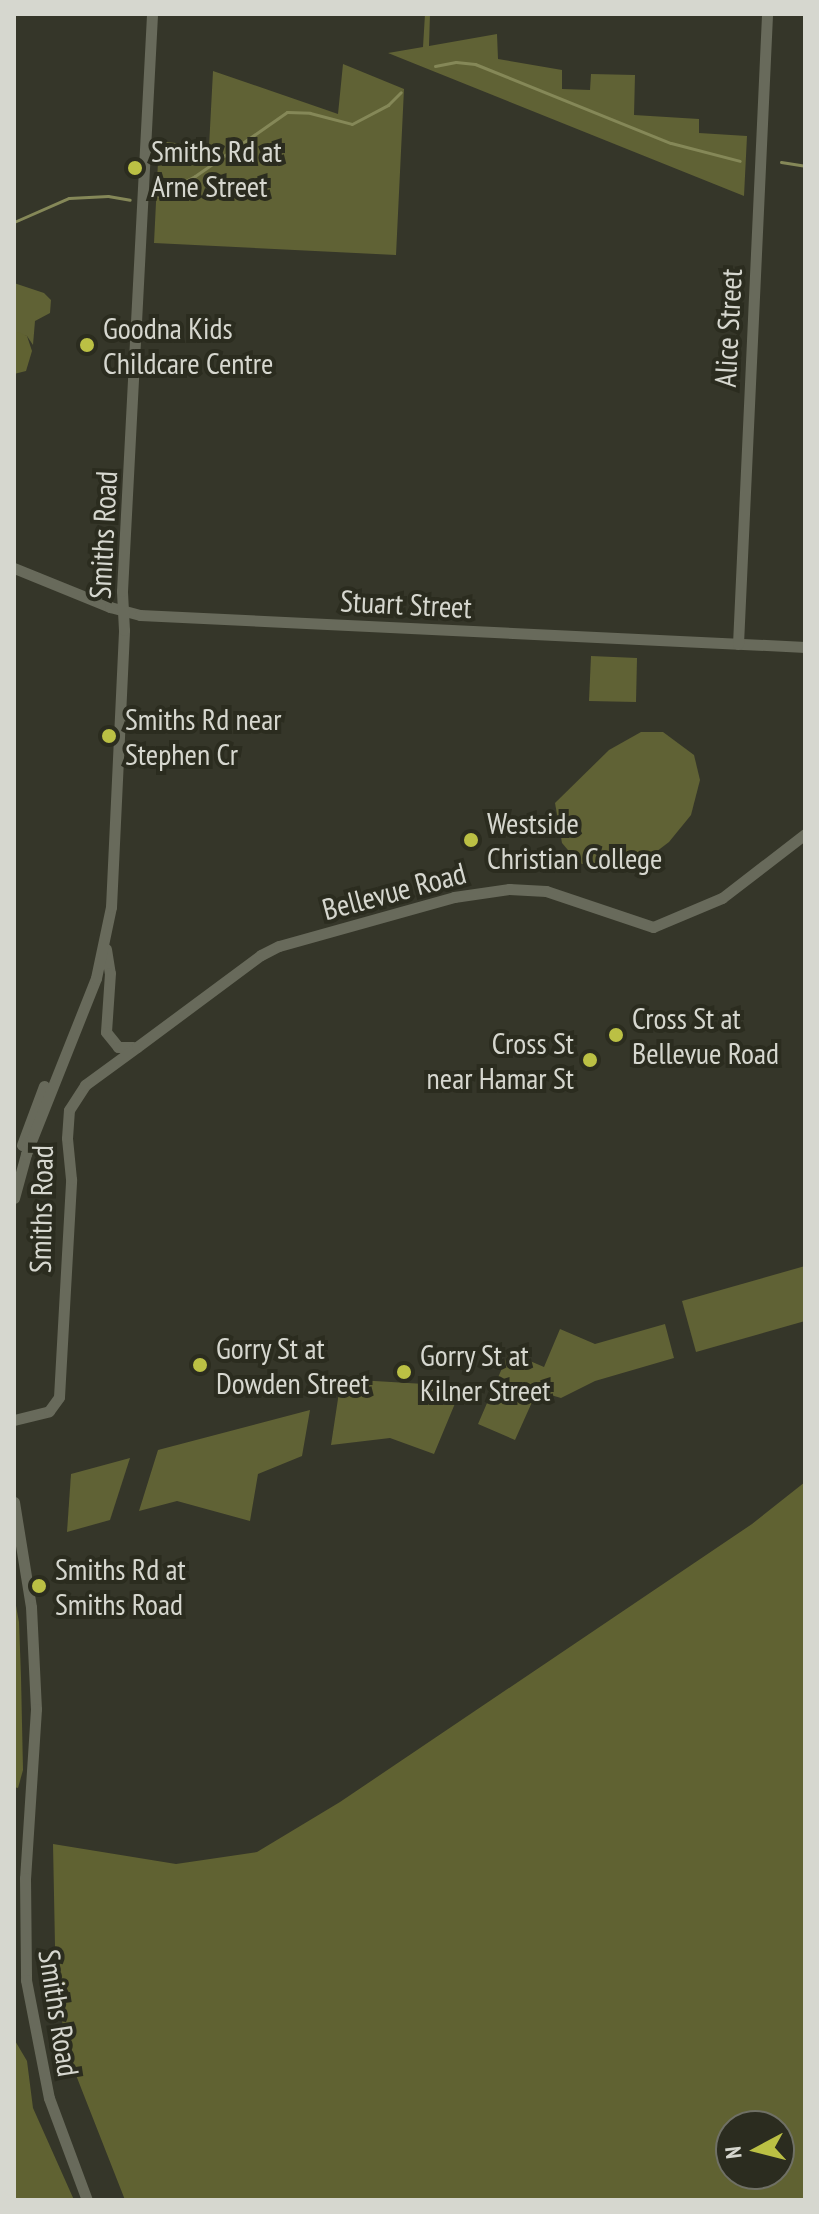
<!DOCTYPE html>
<html>
<head>
<meta charset="utf-8">
<style>
	body { margin:0 }
	#map { position:relative; width:819px; height:2214px; overflow:hidden; background:#353629; font-family:"PT Sans Narrow",sans-serif }
	div>[style] { position:absolute }
	.green>* { inset:0; background:#606235 }
	.forest>* { inset:0; background:#606232 }
	.stream>* { height:3px; margin:-1.5px; padding:0 1.5px; transform-origin:1.5px; border-radius:1.5px; background:#858858 }
	.tertiary>* { height:11px; margin:-5.5px; padding:0 5.5px; transform-origin:5.5px; border-radius:5.5px; background:#686a5b }
	.dots>* { width:22px; height:22px; translate:-50% -50%; box-sizing:border-box; border:4px solid #2b2c1f; border-radius:50% }
	span { translate:-50% -50%; white-space:nowrap; text-align:center; line-height:1.15; -webkit-text-stroke:8px #2b2c1f; paint-order:stroke }
	.poi-label { font-size:30px; color:#d6d7cf }
	.left { translate:0 -50%; text-align:left }
	.right { translate:-100% -50%; text-align:right }
	.street-label { font-size:30px; color:#d6d7cf }
	.frame { position:absolute; inset:0; border:16px solid #d6d7cf; pointer-events:none }
	.north { position:absolute; left:715px; top:2110px; width:80px; height:80px; box-sizing:border-box; background:#2b2c1f; border:2px solid #6f7065; border-radius:50%; rotate:263deg; font-size:22px; font-weight:700; line-height:32px; text-align:center; color:#d6d7cf }
	.north::after { content:''; display:block; margin:auto; width:28px; height:36px; background:#bbc044; clip-path:polygon(50% 0,100% 100%,50% 72%,0 100%) }
</style>
</head>
<body>
<div id="map">
	<div class="green">
		<div style="clip-path:polygon(425px 14px,430px 14px,429px 46px,497px 34px,498px 59px,562px 70px,562px 89px,590px 90px,591px 74px,635px 75px,634px 115px,699px 119px,699px 133px,747px 136px,744px 196px,388px 53px,423px 47px)"></div>
		<div style="clip-path:polygon(343px 64px,404px 89px,396px 255px,154px 243px,159px 141px,209px 147px,213px 71px,338px 114px)"></div>
		<div style="clip-path:polygon(14px 283px,44px 293px,51px 300px,50px 313px,35px 321px,33px 345px,27px 336px,14px 333px)"></div>
		<div style="clip-path:polygon(591px 656px,637px 658px,636px 702px,589px 701px)"></div>
		<div style="clip-path:polygon(641px 732px,663px 732px,694px 755px,700px 780px,691px 815px,669px 842px,644px 861px,605px 870px,579px 863px,562px 843px,555px 803px,609px 750px)"></div>
		<div style="clip-path:polygon(805px 1266px,805px 1321px,696px 1352px,682px 1301px)"></div>
		<div style="clip-path:polygon(665px 1324px,674px 1358px,595px 1381px,561px 1398px,537px 1391px,515px 1440px,478px 1424px,509px 1352px,544px 1367px,560px 1329px,595px 1344px)"></div>
		<div style="clip-path:polygon(341px 1379px,458px 1386px,461px 1389px,434px 1454px,390px 1438px,331px 1445px)"></div>
		<div style="clip-path:polygon(310px 1410px,302px 1456px,258px 1474px,250px 1521px,177px 1501px,139px 1511px,158px 1450px)"></div>
		<div style="clip-path:polygon(130px 1458px,110px 1520px,67px 1532px,71px 1474px)"></div>
	</div>
	<div class="forest">
		<div style="clip-path:polygon(18px 332px,27px 336px,32px 351px,26px 371px,14px 374px,14px 333px)"></div>
		<div style="clip-path:polygon(evenodd,805px 1482px,805px 2200px,125px 2200px,74px 2070px,56px 1997px,53px 1844px,176px 1864px,257px 1852px,340px 1802px,752px 1524px,805px 1482px,779px 2126px,779px 2174px,731px 2174px,731px 2126px,779px 2126px)"></div>
		<div style="clip-path:polygon(14px 1595px,19px 1622px,21px 1677px,23px 1770px,18px 1788px,14px 1787px)"></div>
		<div style="clip-path:polygon(14px 2039px,27px 2061px,33px 2108px,74px 2200px,14px 2200px)"></div>
	</div>
	<div class="stream">
		<div style="left:435px;top:66px;width:21px;rotate:-11deg"></div>
		<div style="left:456px;top:62px;width:19px;rotate:6deg"></div>
		<div style="left:475px;top:64px;width:211px;rotate:22deg"></div>
		<div style="left:671px;top:143px;width:71px;rotate:14.6deg"></div>
		<div style="left:781px;top:162px;width:24px;rotate:9deg"></div>
		<div style="left:158px;top:196px;width:42px;rotate:-28.4deg"></div>
		<div style="left:195px;top:176px;width:112px;rotate:-34.8deg"></div>
		<div style="left:287px;top:112px;width:23px;rotate:2deg"></div>
		<div style="left:310px;top:113px;width:43px;rotate:14.7deg"></div>
		<div style="left:352px;top:124px;width:41px;rotate:-27.8deg"></div>
		<div style="left:388px;top:105px;width:18px;rotate:-45deg"></div>
		<div style="left:14px;top:222px;width:60px;rotate:-23.6deg"></div>
		<div style="left:69px;top:198px;width:39px;rotate:-3deg"></div>
		<div style="left:108px;top:196px;width:22px;rotate:10deg"></div>
	</div>
	<div class="tertiary">
		<div style="left:14px;top:568px;width:104px;rotate:22.1deg"></div>
		<div style="left:110px;top:607px;width:31px;rotate:15deg"></div>
		<div style="left:140px;top:615px;width:666px;rotate:2.75deg"></div>
		<div style="left:738px;top:644px;width:631px;rotate:-87.36deg"></div>
		<div style="left:106px;top:949px;width:24px;rotate:81deg"></div>
		<div style="left:110px;top:973px;width:59px;rotate:93.9deg"></div>
		<div style="left:106px;top:1032px;width:19px;rotate:51deg"></div>
		<div style="left:118px;top:1047px;width:15px"></div>
		<div style="left:22px;top:1145px;width:63px;rotate:-69.6deg"></div>
		<div style="left:14px;top:1198px;width:46px;rotate:-74.7deg"></div>
		<div style="left:26px;top:1154px;width:189px;rotate:-68.3deg"></div>
		<div style="left:96px;top:978px;width:73px;rotate:-78.1deg"></div>
		<div style="left:111px;top:907px;width:277px;rotate:-87.3deg"></div>
		<div style="left:124px;top:630px;width:39px;rotate:-93deg"></div>
		<div style="left:122px;top:591px;width:578px;rotate:-87.02deg"></div>
		<div style="left:14px;top:1420px;width:36px;rotate:-14deg"></div>
		<div style="left:49px;top:1411px;width:17px;rotate:-54deg"></div>
		<div style="left:59px;top:1397px;width:218px;rotate:-86.8deg"></div>
		<div style="left:71px;top:1179px;width:41px;rotate:-95.6deg"></div>
		<div style="left:67px;top:1138px;width:28px;rotate:-86deg"></div>
		<div style="left:69px;top:1110px;width:30px;rotate:-57deg"></div>
		<div style="left:85px;top:1085px;width:64px;rotate:-36.2deg"></div>
		<div style="left:137px;top:1047px;width:154px;rotate:-36.6deg"></div>
		<div style="left:261px;top:955px;width:20px;rotate:-27deg"></div>
		<div style="left:279px;top:946px;width:182px;rotate:-15.6deg"></div>
		<div style="left:454px;top:897px;width:56px;rotate:-8.3deg"></div>
		<div style="left:509px;top:889px;width:37px;rotate:3deg"></div>
		<div style="left:546px;top:891px;width:113px;rotate:18.6deg"></div>
		<div style="left:653px;top:927px;width:75px;rotate:-22.8deg"></div>
		<div style="left:722px;top:898px;width:105px;rotate:-37.6deg"></div>
		<div style="left:14px;top:1502px;width:106px;rotate:80.8deg"></div>
		<div style="left:31px;top:1607px;width:102px;rotate:87.2deg"></div>
		<div style="left:36px;top:1709px;width:169px;rotate:93.7deg"></div>
		<div style="left:25px;top:1878px;width:102px;rotate:89.4deg"></div>
		<div style="left:26px;top:1980px;width:120px;rotate:79deg"></div>
		<div style="left:49px;top:2098px;width:109px;rotate:69.6deg"></div>
	</div>
	<div class="dots">
		<div style="left:135px;top:168px;background:#bbc044"></div>
		<div style="left:87px;top:345px;background:#bbc044"></div>
		<div style="left:109px;top:736px;background:#bbc044"></div>
		<div style="left:471px;top:840px;background:#bbc044"></div>
		<div style="left:616px;top:1035px;background:#bbc044"></div>
		<div style="left:590px;top:1060px;background:#bbc044"></div>
		<div style="left:200px;top:1365px;background:#bbc044"></div>
		<div style="left:404px;top:1372px;background:#bbc044"></div>
		<div style="left:39px;top:1586px;background:#bbc044"></div>
	</div>
	<div class="poi-label">
		<span class="left" style="left:151px;top:168px">Smiths Rd at<br>Arne Street</span>
		<span class="left" style="left:103px;top:345px">Goodna Kids<br>Childcare Centre</span>
		<span class="left" style="left:125px;top:736px">Smiths Rd near<br>Stephen Cr</span>
		<span class="left" style="left:487px;top:840px">Westside<br>Christian College</span>
		<span class="left" style="left:632px;top:1035px">Cross St at<br>Bellevue Road</span>
		<span class="right" style="left:574px;top:1060px">Cross St<br>near Hamar St</span>
		<span class="left" style="left:216px;top:1365px">Gorry St at<br>Dowden Street</span>
		<span class="left" style="left:420px;top:1372px">Gorry St at<br>Kilner Street</span>
		<span class="left" style="left:55px;top:1586px">Smiths Rd at<br>Smiths Road</span>
	</div>
	<div class="street-label">
		<span style="left:728px;top:328px;rotate:-87deg">Alice Street</span>
		<span style="left:103px;top:535px;rotate:-87deg">Smiths Road</span>
		<span style="left:406px;top:604px;rotate:3deg">Stuart Street</span>
		<span style="left:394px;top:891px;rotate:-15deg">Bellevue Road</span>
		<span style="left:41px;top:1209px;rotate:-89deg">Smiths Road</span>
		<span style="left:59px;top:2013px;rotate:81deg">Smiths Road</span>
	</div>
	<div class="frame"></div>
	<div class="north">N</div>
</div>
</body>
</html>
